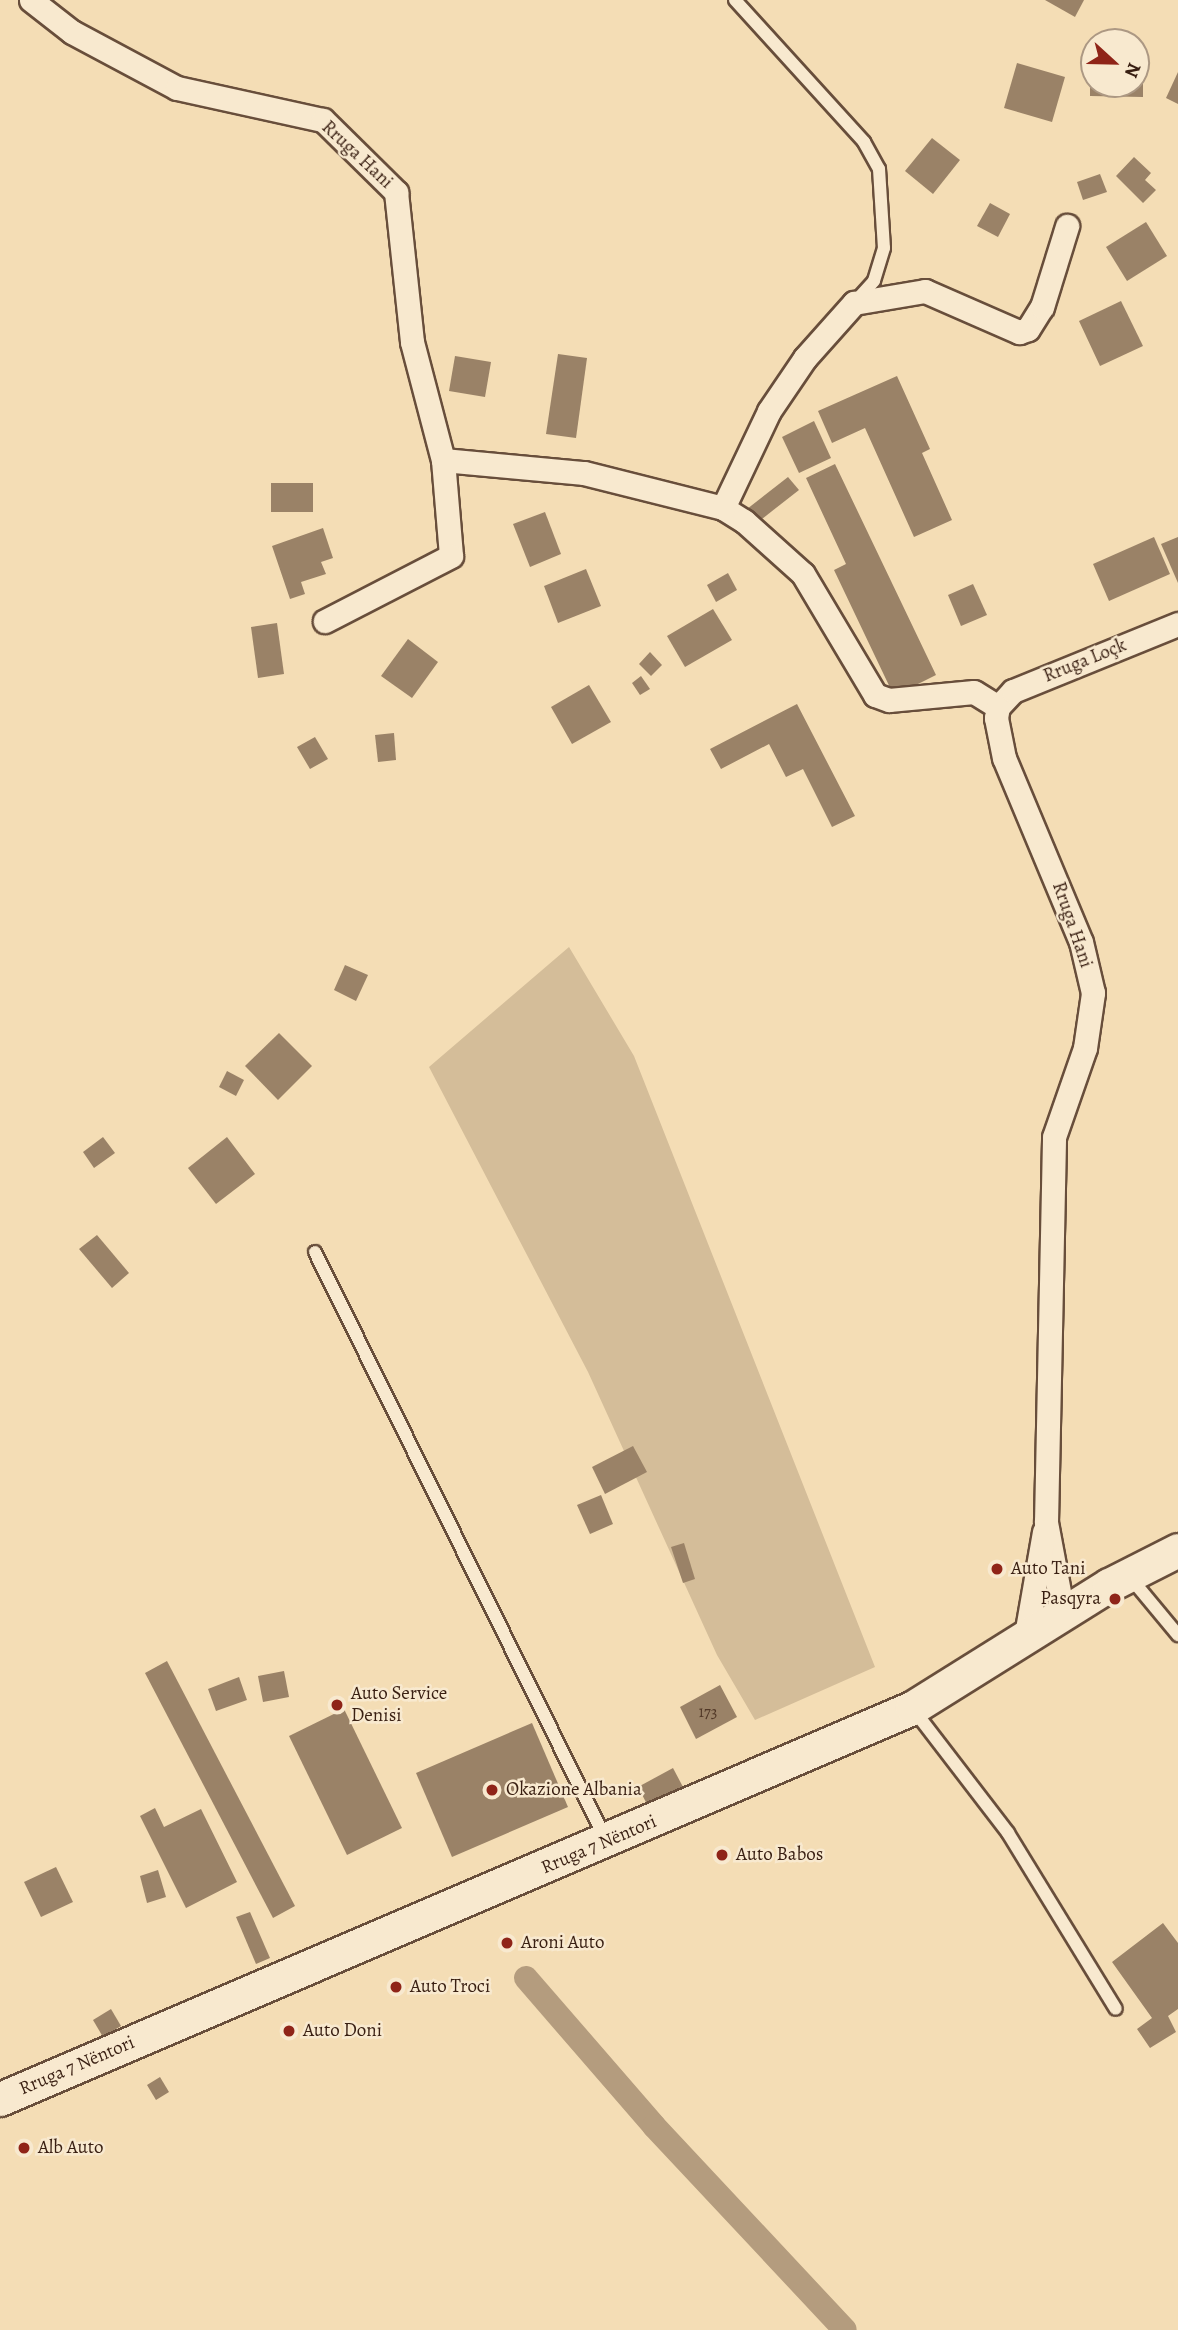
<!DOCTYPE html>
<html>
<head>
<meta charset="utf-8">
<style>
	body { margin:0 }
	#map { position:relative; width:1178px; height:2330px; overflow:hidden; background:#f4ddb5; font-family:Alegreya,serif }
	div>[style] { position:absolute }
	.green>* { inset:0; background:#d4bd99 }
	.canal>* { height:24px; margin:-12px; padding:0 12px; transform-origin:12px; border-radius:12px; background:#b49c7e }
	.building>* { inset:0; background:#9a8267 }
	.roads { filter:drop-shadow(2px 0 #684e3b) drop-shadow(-2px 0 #684e3b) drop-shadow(0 2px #684e3b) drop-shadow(0 -2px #684e3b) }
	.service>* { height:12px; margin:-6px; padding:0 6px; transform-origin:6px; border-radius:6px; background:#f8e9cf }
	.minor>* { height:23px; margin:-11.5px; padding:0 11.5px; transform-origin:11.5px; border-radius:11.5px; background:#f8e9cf }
	.secondary>* { height:33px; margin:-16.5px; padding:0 16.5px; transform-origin:16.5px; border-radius:16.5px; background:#f8e9cf }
	.dots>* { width:19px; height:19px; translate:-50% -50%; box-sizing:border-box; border:4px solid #f8e9cf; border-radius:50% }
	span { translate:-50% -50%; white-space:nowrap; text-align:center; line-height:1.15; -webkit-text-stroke:5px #f8e9cf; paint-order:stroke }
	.number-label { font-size:16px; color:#513827 }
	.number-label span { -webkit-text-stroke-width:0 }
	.street-label { font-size:19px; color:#391f12 }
	.poi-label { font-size:19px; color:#391f12 }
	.left { translate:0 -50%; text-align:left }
	.right { translate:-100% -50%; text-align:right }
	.north { position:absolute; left:1080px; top:28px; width:70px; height:70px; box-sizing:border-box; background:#f8e9cf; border:2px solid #ac9883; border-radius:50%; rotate:112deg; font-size:19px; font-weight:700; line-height:28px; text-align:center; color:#391f12 }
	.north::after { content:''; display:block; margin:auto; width:24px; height:32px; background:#8f2418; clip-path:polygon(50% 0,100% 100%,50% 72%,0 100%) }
</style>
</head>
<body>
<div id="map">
	<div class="green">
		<div style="clip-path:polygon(569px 947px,634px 1056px,875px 1667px,755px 1720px,717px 1655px,588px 1372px,429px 1067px)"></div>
	</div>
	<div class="canal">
		<div style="left:526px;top:1978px;width:196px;rotate:49.1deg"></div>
		<div style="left:654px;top:2126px;width:279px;rotate:46.9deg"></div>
	</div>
	<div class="building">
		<div style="clip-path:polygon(1045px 0,1084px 0,1075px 17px)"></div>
		<div style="clip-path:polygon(1090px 43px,1094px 43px,1094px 84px,1136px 84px,1136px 43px,1143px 43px,1143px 97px,1090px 96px)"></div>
		<div style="clip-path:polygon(1017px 63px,1065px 77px,1052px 122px,1004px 108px)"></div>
		<div style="clip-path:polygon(1178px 72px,1178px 104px,1166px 98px)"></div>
		<div style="clip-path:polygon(932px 138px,960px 160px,933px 194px,905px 171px)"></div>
		<div style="clip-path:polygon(1134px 157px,1151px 173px,1145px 180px,1156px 190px,1143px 203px,1116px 176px)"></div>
		<div style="clip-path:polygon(1100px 174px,1107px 192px,1083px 200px,1077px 182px)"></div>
		<div style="clip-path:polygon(990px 203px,1010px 214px,998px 237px,977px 226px)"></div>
		<div style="clip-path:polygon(1146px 222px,1167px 256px,1127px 281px,1106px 247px)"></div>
		<div style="clip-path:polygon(1121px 301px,1143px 346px,1100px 366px,1079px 321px)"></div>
		<div style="clip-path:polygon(558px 354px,587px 358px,576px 438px,546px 434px)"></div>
		<div style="clip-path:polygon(455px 356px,491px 362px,485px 397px,449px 391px)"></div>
		<div style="clip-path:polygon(897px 376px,930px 449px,922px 453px,952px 520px,914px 537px,865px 428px,832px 443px,818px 411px)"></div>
		<div style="clip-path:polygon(814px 421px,831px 458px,799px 473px,782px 437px)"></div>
		<div style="clip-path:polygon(835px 464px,936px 675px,894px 696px,834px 570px,846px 564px,806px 478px)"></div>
		<div style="clip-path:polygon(788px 477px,799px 490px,758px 522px,747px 509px)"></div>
		<div style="clip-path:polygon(271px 483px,313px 483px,313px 512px,271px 512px)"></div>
		<div style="clip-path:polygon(545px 512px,561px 554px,530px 567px,513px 524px)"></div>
		<div style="clip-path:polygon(323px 528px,333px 558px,321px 562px,326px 574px,301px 582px,305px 594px,290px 599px,272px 546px)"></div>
		<div style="clip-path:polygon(1154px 537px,1170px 574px,1109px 601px,1093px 564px)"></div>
		<div style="clip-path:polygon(1178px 537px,1178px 583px,1161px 544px)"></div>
		<div style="clip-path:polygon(586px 569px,601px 606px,558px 623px,544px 586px)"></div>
		<div style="clip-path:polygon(728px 573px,737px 590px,716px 602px,707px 585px)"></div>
		<div style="clip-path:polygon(973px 584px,987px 615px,961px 626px,948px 595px)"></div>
		<div style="clip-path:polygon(713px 609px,732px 640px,685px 667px,667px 636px)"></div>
		<div style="clip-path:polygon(277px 623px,284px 674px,258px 678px,251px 627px)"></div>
		<div style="clip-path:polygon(408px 639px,438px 662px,412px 698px,381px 676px)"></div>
		<div style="clip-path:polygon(650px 652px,662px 665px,651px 676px,639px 664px)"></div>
		<div style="clip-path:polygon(641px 676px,650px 689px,640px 695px,632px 683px)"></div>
		<div style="clip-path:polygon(589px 685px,611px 722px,572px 744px,551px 707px)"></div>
		<div style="clip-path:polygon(797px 704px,855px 816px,832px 827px,803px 769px,786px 777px,769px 744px,721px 769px,710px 749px)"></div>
		<div style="clip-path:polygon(394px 733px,396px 760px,378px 762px,375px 735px)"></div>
		<div style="clip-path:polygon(315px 737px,328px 759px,310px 769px,297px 747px)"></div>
		<div style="clip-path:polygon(345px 965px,368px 975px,356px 1001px,334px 990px)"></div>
		<div style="clip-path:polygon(279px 1033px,312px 1066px,278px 1100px,245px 1066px)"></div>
		<div style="clip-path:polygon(227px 1071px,244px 1080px,236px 1096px,219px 1087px)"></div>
		<div style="clip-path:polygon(103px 1137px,115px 1153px,94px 1168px,83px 1152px)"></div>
		<div style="clip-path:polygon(227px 1137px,255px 1174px,216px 1204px,188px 1168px)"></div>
		<div style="clip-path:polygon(97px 1235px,129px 1273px,112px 1288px,79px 1249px)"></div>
		<div style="clip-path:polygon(633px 1446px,647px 1472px,605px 1494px,592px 1467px)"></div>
		<div style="clip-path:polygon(601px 1495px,613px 1524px,590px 1534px,577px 1505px)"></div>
		<div style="clip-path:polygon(684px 1543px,695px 1579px,683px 1583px,671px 1547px)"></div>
		<div style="clip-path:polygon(167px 1661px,295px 1906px,273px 1918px,145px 1673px)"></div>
		<div style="clip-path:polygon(284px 1671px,289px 1697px,263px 1702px,258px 1676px)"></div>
		<div style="clip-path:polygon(239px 1677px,247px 1700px,216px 1711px,208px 1689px)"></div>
		<div style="clip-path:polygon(720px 1685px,737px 1717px,696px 1739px,680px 1707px)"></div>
		<div style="clip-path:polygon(344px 1709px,402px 1828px,347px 1855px,289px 1736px)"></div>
		<div style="clip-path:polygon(532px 1723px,568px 1807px,452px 1857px,416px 1773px)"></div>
		<div style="clip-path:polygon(673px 1768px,683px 1787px,648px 1806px,638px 1787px)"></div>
		<div style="clip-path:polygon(155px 1808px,164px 1827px,201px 1809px,237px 1882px,186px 1908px,140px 1816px)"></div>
		<div style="clip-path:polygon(56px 1867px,73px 1902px,41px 1917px,24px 1882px)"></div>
		<div style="clip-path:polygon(158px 1870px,166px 1897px,147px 1903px,140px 1876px)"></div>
		<div style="clip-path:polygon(250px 1912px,270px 1958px,256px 1964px,236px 1917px)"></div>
		<div style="clip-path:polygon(1163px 1923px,1178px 1943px,1178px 2009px,1168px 2016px,1176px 2032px,1150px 2048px,1137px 2029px,1152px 2018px,1112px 1962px)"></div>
		<div style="clip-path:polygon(111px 2009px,121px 2026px,103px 2037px,93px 2020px)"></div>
		<div style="clip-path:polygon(160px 2077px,169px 2092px,156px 2100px,147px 2085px)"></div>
	</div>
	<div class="roads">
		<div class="service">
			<div style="left:735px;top:0;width:192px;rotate:47.7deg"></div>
			<div style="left:864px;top:142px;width:31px;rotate:61deg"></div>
			<div style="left:879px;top:169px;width:79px;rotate:86.4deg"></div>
			<div style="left:884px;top:248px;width:34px;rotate:107deg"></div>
			<div style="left:874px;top:281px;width:25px;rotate:132deg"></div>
			<div style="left:315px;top:1252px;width:654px;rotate:63.67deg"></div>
			<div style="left:1129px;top:1576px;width:77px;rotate:50.3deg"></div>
			<div style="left:913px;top:1709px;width:156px;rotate:52.5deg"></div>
			<div style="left:1008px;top:1833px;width:206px;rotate:58.5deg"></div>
		</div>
		<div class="minor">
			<div style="left:31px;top:0;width:52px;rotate:38deg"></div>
			<div style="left:72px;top:32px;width:119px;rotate:28.1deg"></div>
			<div style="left:177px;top:88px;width:149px;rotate:12.4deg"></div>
			<div style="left:323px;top:120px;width:103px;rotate:44.6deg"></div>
			<div style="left:396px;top:192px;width:151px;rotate:83.9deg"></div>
			<div style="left:412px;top:342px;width:122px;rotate:75.3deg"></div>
			<div style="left:443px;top:460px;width:96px;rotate:85.2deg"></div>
			<div style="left:451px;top:556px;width:142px;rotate:152.7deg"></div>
			<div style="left:443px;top:460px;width:142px;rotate:5.3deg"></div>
			<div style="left:584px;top:473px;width:143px;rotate:14.1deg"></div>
			<div style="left:723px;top:508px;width:25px;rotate:32deg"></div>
			<div style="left:744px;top:521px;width:79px;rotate:41.9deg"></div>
			<div style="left:803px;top:574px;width:141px;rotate:59.2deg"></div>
			<div style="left:875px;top:695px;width:15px;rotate:20deg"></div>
			<div style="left:889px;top:700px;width:85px;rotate:-5.4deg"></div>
			<div style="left:974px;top:692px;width:28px;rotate:32deg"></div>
			<div style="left:723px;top:508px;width:107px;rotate:-64.6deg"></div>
			<div style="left:769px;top:411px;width:64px;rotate:-55.8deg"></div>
			<div style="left:805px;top:358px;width:74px;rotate:-48.3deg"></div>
			<div style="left:854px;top:303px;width:72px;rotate:-9.6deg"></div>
			<div style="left:925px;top:291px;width:103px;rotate:23.6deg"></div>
			<div style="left:1019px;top:332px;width:9px;rotate:-18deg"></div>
			<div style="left:1028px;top:329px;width:26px;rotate:-58deg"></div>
			<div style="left:1042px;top:307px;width:85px;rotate:-72.8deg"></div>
			<div style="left:1063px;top:1613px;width:93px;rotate:-100.6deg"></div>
			<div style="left:1046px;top:1522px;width:385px;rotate:-88.8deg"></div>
			<div style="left:1054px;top:1137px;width:94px;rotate:-70.8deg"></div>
			<div style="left:1085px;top:1048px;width:56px;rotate:-81.7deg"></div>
			<div style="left:1093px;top:993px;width:52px;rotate:-103.2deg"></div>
			<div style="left:1081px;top:942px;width:199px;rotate:-112.7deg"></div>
			<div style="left:1004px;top:758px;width:41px;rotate:-101.3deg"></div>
			<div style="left:996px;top:718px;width:11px;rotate:-80deg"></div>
			<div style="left:998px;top:707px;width:22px;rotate:-47deg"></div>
			<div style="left:1013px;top:691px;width:178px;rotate:-22.1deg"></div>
			<div style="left:1026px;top:1635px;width:105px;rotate:-80.1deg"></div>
		</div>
		<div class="secondary">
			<div style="left:0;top:2099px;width:992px;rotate:-23.21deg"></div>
			<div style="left:912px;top:1708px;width:232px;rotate:-32deg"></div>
			<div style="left:1109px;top:1585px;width:77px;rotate:-26.9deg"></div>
		</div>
	</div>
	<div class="dots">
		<div style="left:997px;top:1569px;background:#8f2418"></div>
		<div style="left:1115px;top:1599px;background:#8f2418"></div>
		<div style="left:337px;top:1705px;background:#8f2418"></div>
		<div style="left:492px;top:1790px;background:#8f2418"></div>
		<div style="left:722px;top:1855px;background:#8f2418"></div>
		<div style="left:507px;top:1943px;background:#8f2418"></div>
		<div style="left:396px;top:1987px;background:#8f2418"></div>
		<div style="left:289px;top:2031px;background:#8f2418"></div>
		<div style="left:24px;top:2148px;background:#8f2418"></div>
	</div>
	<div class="number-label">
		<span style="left:708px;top:1712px">173</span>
	</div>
	<div class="street-label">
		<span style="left:357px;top:155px;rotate:43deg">Rruga Hani</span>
		<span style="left:1085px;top:661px;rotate:-22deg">Rruga Loçk</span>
		<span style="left:1072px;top:925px;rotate:71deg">Rruga Hani</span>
		<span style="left:599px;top:1845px;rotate:-23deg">Rruga 7 Nëntori</span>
		<span style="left:77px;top:2066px;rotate:-23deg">Rruga 7 Nëntori</span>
	</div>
	<div class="poi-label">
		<span class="left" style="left:1011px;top:1569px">Auto Tani</span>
		<span class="right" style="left:1101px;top:1599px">Pasqyra</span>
		<span class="left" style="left:351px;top:1705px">Auto Service<br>Denisi</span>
		<span class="left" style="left:506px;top:1790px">Okazione Albania</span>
		<span class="left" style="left:736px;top:1855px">Auto Babos</span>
		<span class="left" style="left:521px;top:1943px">Aroni Auto</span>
		<span class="left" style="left:410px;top:1987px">Auto Troci</span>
		<span class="left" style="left:303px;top:2031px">Auto Doni</span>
		<span class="left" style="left:38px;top:2148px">Alb Auto</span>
	</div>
	<div class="north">N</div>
</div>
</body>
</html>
